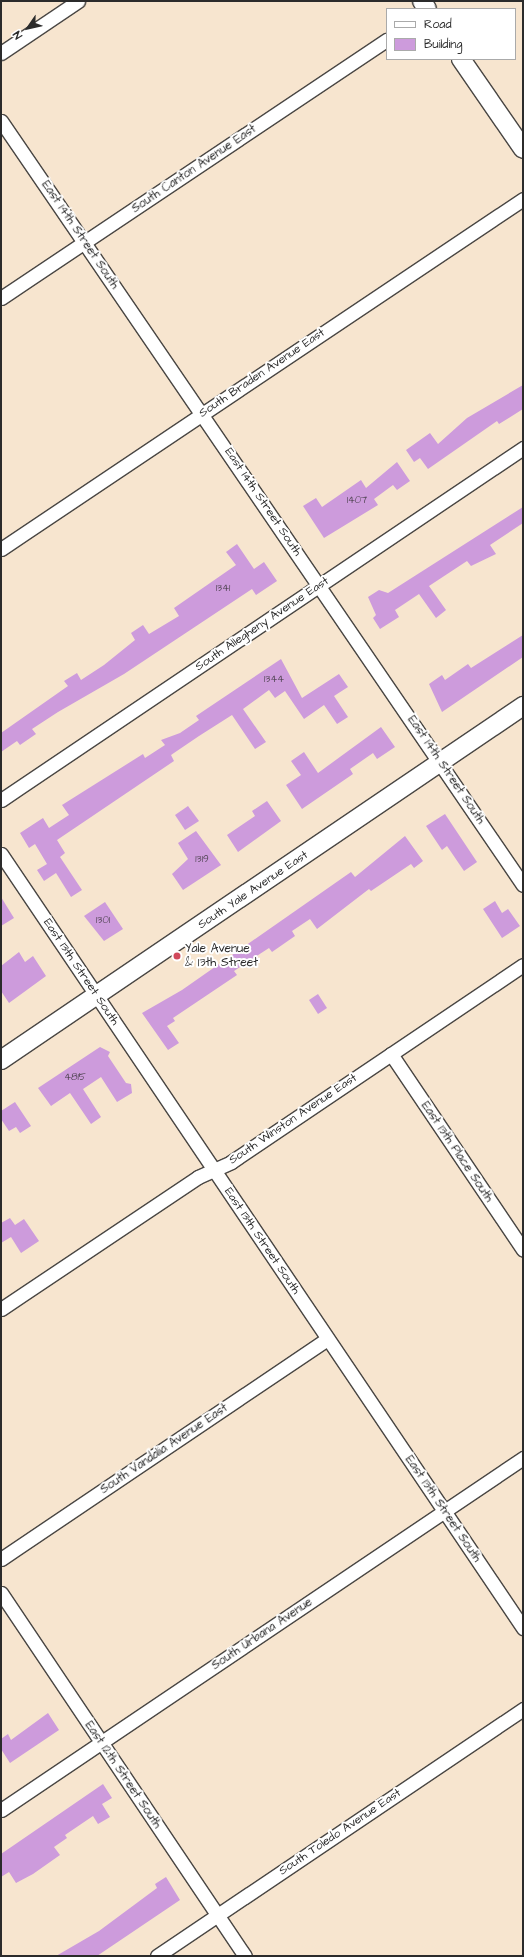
<!DOCTYPE html>
<html>
<head>
<meta charset="utf-8">
<style>
	body { margin:0 }
	#map { position:relative; width:524px; height:1957px; overflow:hidden; background:#f7e5cf; font-family:"Architects Daughter",sans-serif }
	div>[style] { position:absolute }
	.building>* { inset:0; background:#cd9bdc }
	.roads { filter:drop-shadow(1px 0 #4a4744) drop-shadow(-1px 0 #4a4744) drop-shadow(0 1px #4a4744) drop-shadow(0 -1px #4a4744) }
	.street>* { height:13px; margin:-6.5px; padding:0 6.5px; transform-origin:6.5px; border-radius:6.5px; background:#fff }
	.secondary>* { height:18px; margin:-9px; padding:0 9px; transform-origin:9px; border-radius:9px; background:#fff }
	.dots>* { width:11px; height:11px; translate:-50% -50%; box-sizing:border-box; border:2px solid #fff; border-radius:50% }
	span { translate:-50% -50%; white-space:nowrap; text-align:center; line-height:1.15; -webkit-text-stroke:4px #fff; paint-order:stroke }
	.number-label { font-size:10px; color:#544757 }
	.number-label span { -webkit-text-stroke-width:0 }
	.street-label { font-size:12px; color:#2b2b2b }
	.poi-label { font-size:12px; color:#2b2b2b }
	.left { translate:0 -50%; text-align:left }
	.frame { position:absolute; inset:0; border:2px solid #2b2b2b; pointer-events:none }
	.legend { position:absolute; left:386px; top:8px; width:130px; height:52px; box-sizing:border-box; background:#fff; border:1px solid #aaa; margin:0; padding:5px 7px; list-style:none; font-size:12px; color:#2b2b2b }
	.legend li { display:flex; align-items:center; gap:8px; height:20px }
	.legend b { width:20px; border:1px solid #aaa }
	.north { position:absolute; left:8px; top:8px; width:40px; height:40px; -webkit-text-stroke:3px #fff; paint-order:stroke; rotate:236deg; font-size:11px; font-weight:700; line-height:16px; text-align:center; color:#2b2b2b }
	.north::after { content:''; display:block; margin:auto; width:14px; height:18px; background:#2b2b2b; clip-path:polygon(50% 0,100% 100%,50% 72%,0 100%) }
</style>
</head>
<body>
<div id="map">
	<div class="building">
		<div style="clip-path:polygon(523px 385px,523px 409px,499px 424px,497px 421px,428px 469px,420px 458px,414px 462px,406px 450px,430px 433px,438px 444px,467px 418px)"></div>
		<div style="clip-path:polygon(397px 462px,410px 481px,397px 490px,393px 485px,374px 499px,378px 505px,324px 538px,303px 506px,316px 498px,322px 507px,361px 480px,366px 488px)"></div>
		<div style="clip-path:polygon(523px 507px,523px 523px,490px 545px,496px 554px,471px 566px,467px 561px,429px 586px,446px 610px,436px 618px,419px 594px,395px 610px,399px 617px,380px 629px,373px 618px,376px 615px,368px 597px,379px 590px,388px 593px)"></div>
		<div style="clip-path:polygon(237px 544px,254px 569px,264px 562px,277px 581px,256px 595px,252px 589px,124px 674px,58px 712px,32px 729px,36px 734px,20px 745px,17px 741px,1px 752px,1px 733px,68px 686px,64px 681px,77px 673px,81px 680px,104px 665px,135px 640px,131px 633px,143px 625px,149px 634px,179px 616px,174px 608px,236px 565px,226px 552px)"></div>
		<div style="clip-path:polygon(523px 635px,523px 657px,442px 712px,429px 684px,442px 675px,445px 680px,468px 664px,471px 668px)"></div>
		<div style="clip-path:polygon(281px 659px,302px 698px,339px 674px,348px 687px,334px 696px,348px 717px,337px 724px,324px 705px,304px 719px,285px 691px,275px 698px,269px 690px,243px 709px,266px 742px,255px 749px,232px 715px,199px 736px,171px 755px,174px 761px,57px 840px,65px 853px,60px 857px,82px 890px,71px 897px,56px 873px,44px 881px,37px 870px,47px 864px,35px 844px,29px 848px,20px 833px,43px 818px,49px 828px,69px 815px,62px 805px,143px 754px,145px 758px,165px 745px,161px 740px,180px 733px,199px 720px,196px 716px)"></div>
		<div style="clip-path:polygon(381px 727px,395px 747px,377px 759px,373px 753px,350px 769px,353px 774px,302px 809px,286px 785px,301px 775px,291px 761px,304px 752px,318px 773px)"></div>
		<div style="clip-path:polygon(267px 801px,281px 821px,238px 852px,227px 835px,255px 816px,252px 811px)"></div>
		<div style="clip-path:polygon(188px 806px,199px 821px,185px 830px,175px 815px)"></div>
		<div style="clip-path:polygon(445px 814px,477px 862px,464px 871px,447px 846px,442px 850px,426px 826px)"></div>
		<div style="clip-path:polygon(196px 831px,221px 865px,183px 890px,172px 874px,188px 859px,178px 843px)"></div>
		<div style="clip-path:polygon(405px 836px,423px 861px,414px 868px,411px 864px,371px 891px,369px 889px,317px 929px,310px 919px,292px 931px,295px 936px,272px 952px,269px 948px,234px 971px,237px 975px,173px 1018px,175px 1021px,167px 1026px,179px 1043px,168px 1050px,142px 1013px,182px 990px,351px 872px,355px 877px)"></div>
		<div style="clip-path:polygon(1px 897px,14px 918px,1px 926px)"></div>
		<div style="clip-path:polygon(495px 901px,502px 913px,508px 909px,520px 926px,502px 938px,483px 909px)"></div>
		<div style="clip-path:polygon(105px 902px,123px 929px,104px 941px,84px 916px)"></div>
		<div style="clip-path:polygon(19px 952px,25px 962px,33px 956px,46px 976px,9px 1003px,1px 991px,1px 966px)"></div>
		<div style="clip-path:polygon(318px 994px,327px 1008px,318px 1014px,309px 1000px)"></div>
		<div style="clip-path:polygon(100px 1047px,110px 1052px,108px 1056px,126px 1083px,131px 1084px,132px 1093px,117px 1102px,101px 1077px,83px 1089px,101px 1117px,91px 1124px,70px 1093px,51px 1106px,38px 1088px)"></div>
		<div style="clip-path:polygon(15px 1102px,31px 1126px,20px 1133px,16px 1127px,9px 1131px,1px 1119px,1px 1111px)"></div>
		<div style="clip-path:polygon(10px 1218px,15px 1225px,24px 1219px,39px 1241px,21px 1253px,11px 1237px,1px 1243px,1px 1223px)"></div>
		<div style="clip-path:polygon(48px 1713px,59px 1730px,10px 1763px,1px 1749px,1px 1739px,8px 1734px,11px 1740px)"></div>
		<div style="clip-path:polygon(103px 1784px,112px 1798px,102px 1804px,110px 1817px,98px 1824px,93px 1816px,65px 1835px,67px 1838px,54px 1847px,60px 1855px,33px 1874px,16px 1883px,9px 1872px,1px 1877px,1px 1854px)"></div>
		<div style="clip-path:polygon(166px 1877px,180px 1900px,97px 1956px,56px 1956px,99px 1931px,157px 1888px,155px 1884px)"></div>
	</div>
	<div class="roads">
		<div class="street">
			<div style="left:1px;top:53px;width:93px;rotate:-34deg"></div>
			<div style="left:1px;top:121px;width:925px;rotate:55.66deg"></div>
			<div style="left:1px;top:298px;width:464px;rotate:-33.8deg"></div>
			<div style="left:1px;top:549px;width:628px;rotate:-33.84deg"></div>
			<div style="left:1px;top:800px;width:630px;rotate:-33.99deg"></div>
			<div style="left:1px;top:854px;width:934px;rotate:56deg"></div>
			<div style="left:391px;top:1054px;width:236px;rotate:56deg"></div>
			<div style="left:1px;top:1309px;width:237px;rotate:-33.8deg"></div>
			<div style="left:198px;top:1177px;width:36px;rotate:-24deg"></div>
			<div style="left:231px;top:1162px;width:352px;rotate:-34deg"></div>
			<div style="left:1px;top:1559px;width:393px;rotate:-34deg"></div>
			<div style="left:1px;top:1593px;width:437px;rotate:56.1deg"></div>
			<div style="left:1px;top:1810px;width:630px;rotate:-33.99deg"></div>
			<div style="left:157px;top:1956px;width:442px;rotate:-34deg"></div>
		</div>
		<div class="secondary">
			<div style="left:422px;top:1px;width:9px;rotate:58deg"></div>
			<div style="left:461px;top:59px;width:109px;rotate:55.4deg"></div>
			<div style="left:1px;top:1060px;width:631px;rotate:-34.14deg"></div>
		</div>
	</div>
	<div class="dots">
		<div style="left:177px;top:956px;background:#d1495b"></div>
	</div>
	<div class="number-label">
		<span style="left:357px;top:501px">1407</span>
		<span style="left:223px;top:589px">1341</span>
		<span style="left:274px;top:680px">1344</span>
		<span style="left:202px;top:860px">1319</span>
		<span style="left:103px;top:921px">1301</span>
		<span style="left:75px;top:1078px">4815</span>
	</div>
	<div class="street-label">
		<span style="left:194px;top:169px;rotate:-34deg">South Canton Avenue East</span>
		<span style="left:80px;top:235px;rotate:56deg">East 14th Street South</span>
		<span style="left:262px;top:373px;rotate:-34deg">South Braden Avenue East</span>
		<span style="left:263px;top:502px;rotate:56deg">East 14th Street South</span>
		<span style="left:262px;top:624px;rotate:-34deg">South Allegheny Avenue East</span>
		<span style="left:446px;top:770px;rotate:56deg">East 14th Street South</span>
		<span style="left:253px;top:890px;rotate:-34deg">South Yale Avenue East</span>
		<span style="left:81px;top:972px;rotate:56deg">East 13th Street South</span>
		<span style="left:293px;top:1119px;rotate:-34deg">South Winston Avenue East</span>
		<span style="left:457px;top:1152px;rotate:56deg">East 13th Place South</span>
		<span style="left:262px;top:1241px;rotate:56deg">East 13th Street South</span>
		<span style="left:164px;top:1449px;rotate:-34deg">South Vandalia Avenue East</span>
		<span style="left:443px;top:1509px;rotate:56deg">East 13th Street South</span>
		<span style="left:262px;top:1634px;rotate:-34deg">South Urbana Avenue</span>
		<span style="left:123px;top:1775px;rotate:56deg">East 12th Street South</span>
		<span style="left:340px;top:1832px;rotate:-34deg">South Toledo Avenue East</span>
	</div>
	<div class="poi-label">
		<span class="left" style="left:185px;top:956px">Yale Avenue<br>&amp; 13th Street</span>
	</div>
	<div class="frame"></div>
	<ul class="legend">
	<li><b style="height:5px;background:#fff"></b>Road</li>
	<li><b style="height:11px;background:#cd9bdc"></b>Building</li>
	</ul>
	<div class="north">N</div>
</div>
</body>
</html>
